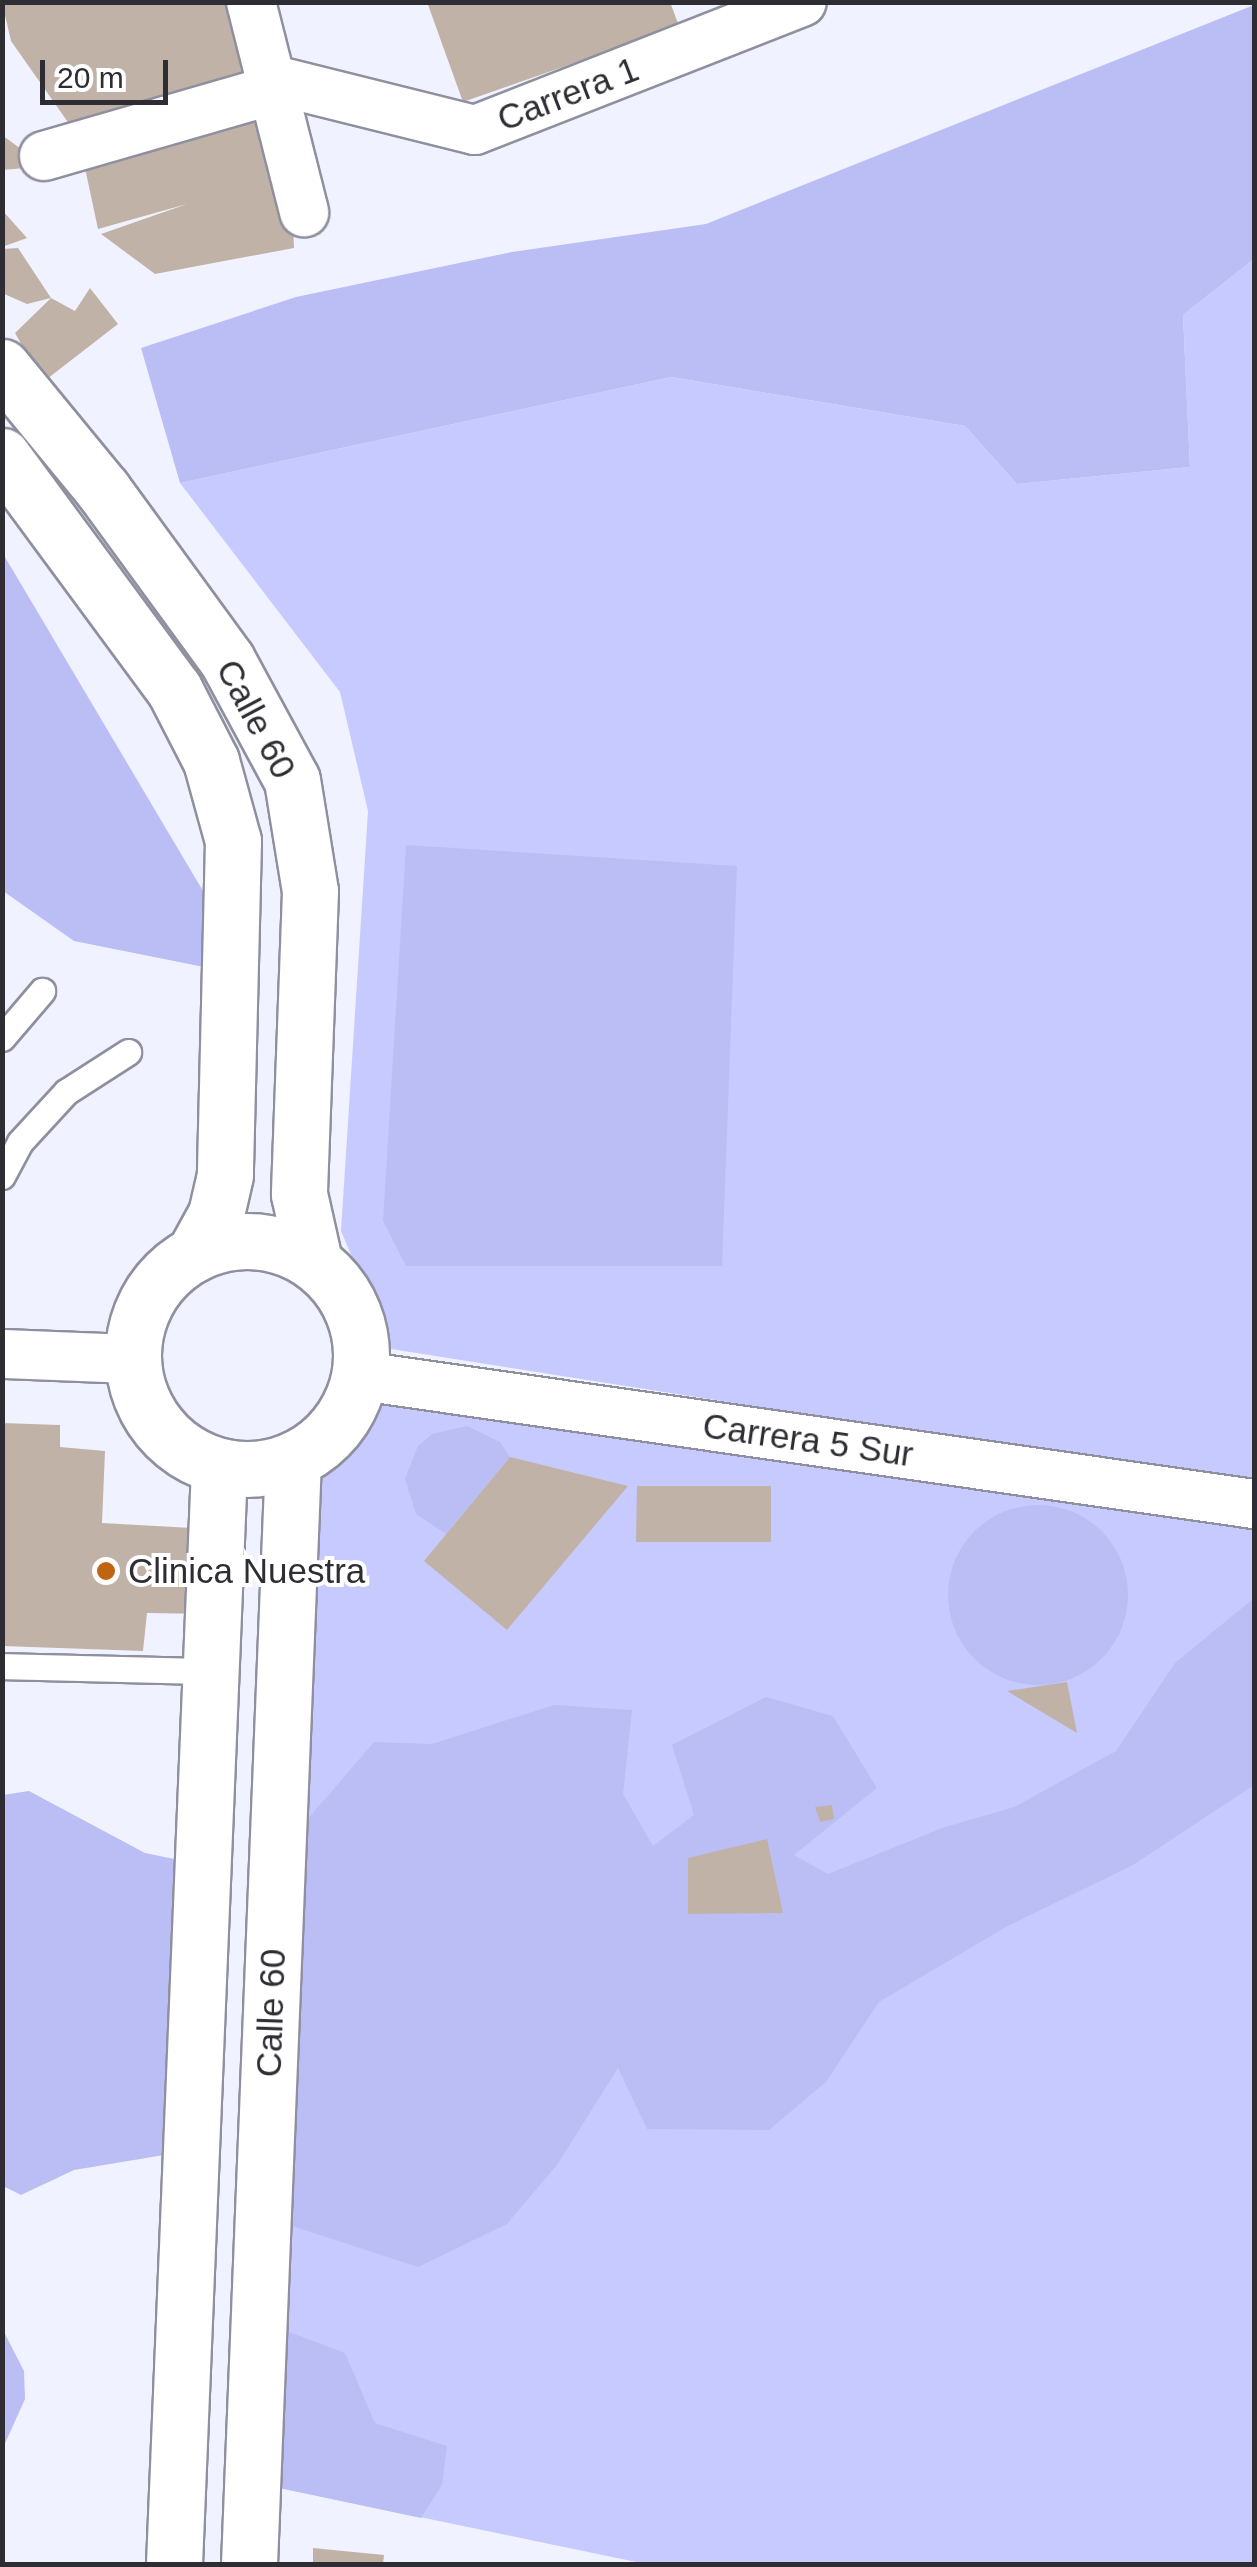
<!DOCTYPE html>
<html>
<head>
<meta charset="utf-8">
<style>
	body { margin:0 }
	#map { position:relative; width:1257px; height:2567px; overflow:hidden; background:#f1f2ff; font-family:Helvetica,sans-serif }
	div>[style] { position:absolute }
	.green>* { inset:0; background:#c7caff }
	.forest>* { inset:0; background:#bbbef5 }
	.round { border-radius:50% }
	.building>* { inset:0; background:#c1b2a8 }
	.roads { filter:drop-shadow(2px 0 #8f909f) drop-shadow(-2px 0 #8f909f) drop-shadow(0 2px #8f909f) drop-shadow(0 -2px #8f909f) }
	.service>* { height:25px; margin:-12.5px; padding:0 12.5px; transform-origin:12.5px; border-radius:12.5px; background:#fff }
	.minor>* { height:48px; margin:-24px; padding:0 24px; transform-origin:24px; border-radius:24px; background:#fff }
	.secondary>* { height:55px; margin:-27.5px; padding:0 27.5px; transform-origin:27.5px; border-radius:27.5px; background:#fff }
	.secondary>.ring { margin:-27.5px; padding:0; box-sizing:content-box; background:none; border:55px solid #fff; border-radius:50% }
	.dots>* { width:28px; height:28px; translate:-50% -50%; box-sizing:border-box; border:5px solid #fff; border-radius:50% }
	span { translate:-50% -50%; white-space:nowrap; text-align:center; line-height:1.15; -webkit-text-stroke:8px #fff; paint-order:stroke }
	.street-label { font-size:35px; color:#2d2d33 }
	.poi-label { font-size:35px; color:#2d2d33 }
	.left { translate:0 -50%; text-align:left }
	.frame { position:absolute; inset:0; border:5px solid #2d2d33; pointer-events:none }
	.scale { position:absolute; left:40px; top:60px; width:128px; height:45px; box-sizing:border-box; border:5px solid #2d2d33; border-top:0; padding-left:12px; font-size:30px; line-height:35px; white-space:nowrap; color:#2d2d33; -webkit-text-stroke:8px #fff; paint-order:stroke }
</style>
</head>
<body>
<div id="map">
	<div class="green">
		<div style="clip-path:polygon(1254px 259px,1254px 1485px,391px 1349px,341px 1231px,368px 811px,340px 692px,180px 483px,671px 377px,965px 426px,1017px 484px,1190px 467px,1183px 315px)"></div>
		<div style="clip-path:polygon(371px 1396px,1254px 1521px,1254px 2564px,646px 2564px,270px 2486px,307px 1472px,344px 1442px)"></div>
	</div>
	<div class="forest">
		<div style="clip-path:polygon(1254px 5px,1254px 259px,1183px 315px,1190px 467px,1017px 484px,965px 426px,671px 377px,180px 483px,141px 348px,296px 297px,512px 252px,706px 224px)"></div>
		<div style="clip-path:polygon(2px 552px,206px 896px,214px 969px,74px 941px,3px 891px)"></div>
		<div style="clip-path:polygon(406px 845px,737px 866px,722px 1266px,406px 1266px,383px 1221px)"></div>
		<div style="clip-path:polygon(467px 1426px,500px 1442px,510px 1457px,446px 1534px,416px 1514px,405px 1479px,418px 1446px,432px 1434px)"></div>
		<div class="round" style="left:948px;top:1505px;width:180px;height:180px"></div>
		<div style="clip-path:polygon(1254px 1598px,1254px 1785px,1133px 1865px,1006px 1927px,879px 2002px,826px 2082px,769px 2130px,647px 2129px,618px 2068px,557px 2165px,507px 2224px,418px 2267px,280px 2222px,294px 1835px,374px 1742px,432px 1744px,554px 1705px,632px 1710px,623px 1794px,653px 1846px,694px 1815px,672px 1745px,766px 1697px,833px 1716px,877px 1788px,794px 1855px,828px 1874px,942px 1828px,1014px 1807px,1116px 1751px,1175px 1663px)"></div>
		<div style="clip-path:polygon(29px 1791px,145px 1853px,189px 1862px,164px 2155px,74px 2170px,21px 2195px,3px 2186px,3px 1795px)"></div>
		<div style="clip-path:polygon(276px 2327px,345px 2353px,375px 2423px,447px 2446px,442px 2485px,421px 2518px,270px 2486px)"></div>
		<div style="clip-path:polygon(3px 2330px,24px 2371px,25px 2399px,3px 2448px)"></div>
	</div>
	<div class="building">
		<div style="clip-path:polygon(2px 2px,239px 2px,259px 85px,190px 102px,124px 105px,133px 130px,79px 138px,11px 41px)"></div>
		<div style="clip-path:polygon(427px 2px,670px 2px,679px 26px,463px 102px)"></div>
		<div style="clip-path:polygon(264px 106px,292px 197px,294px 248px,155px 274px,101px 234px,187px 204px,98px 229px,82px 154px)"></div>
		<div style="clip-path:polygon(2px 135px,21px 149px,25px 168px,2px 170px)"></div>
		<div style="clip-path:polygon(2px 210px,27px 238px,2px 247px)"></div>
		<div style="clip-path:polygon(18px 248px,51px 298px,27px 304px,2px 293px,2px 249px)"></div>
		<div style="clip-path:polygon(90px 288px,118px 324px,43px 382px,15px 333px,51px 298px,75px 311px)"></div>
		<div style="clip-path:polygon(2px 1423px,60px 1425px,60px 1447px,105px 1451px,102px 1523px,210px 1529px,207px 1614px,147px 1613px,143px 1651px,2px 1646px)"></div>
		<div style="clip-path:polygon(510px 1457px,628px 1486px,507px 1630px,424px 1561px)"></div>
		<div style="clip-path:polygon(637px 1486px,771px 1486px,771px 1542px,636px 1542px)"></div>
		<div style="clip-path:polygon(1067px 1682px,1077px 1733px,1007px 1691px)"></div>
		<div style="clip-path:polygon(832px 1805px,834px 1819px,820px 1822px,815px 1807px)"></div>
		<div style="clip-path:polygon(767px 1839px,783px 1913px,688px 1914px,688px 1858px)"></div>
		<div style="clip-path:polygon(313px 2548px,384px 2555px,383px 2564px,313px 2564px)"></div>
	</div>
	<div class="roads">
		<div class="service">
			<div style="left:2px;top:1038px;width:62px;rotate:-49.6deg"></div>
			<div style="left:2px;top:1176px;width:38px;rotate:-62deg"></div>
			<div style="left:20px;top:1142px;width:68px;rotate:-47.4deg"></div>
			<div style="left:66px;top:1092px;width:74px;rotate:-32.8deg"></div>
			<div style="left:2px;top:1666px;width:209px;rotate:1.4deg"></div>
		</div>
		<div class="minor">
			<div style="left:251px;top:2px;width:217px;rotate:75.8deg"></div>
			<div style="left:270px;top:79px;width:211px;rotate:14deg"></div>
			<div style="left:475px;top:130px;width:351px;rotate:-21.4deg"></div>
			<div style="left:44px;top:156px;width:238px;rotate:-16.1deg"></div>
			<div style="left:2px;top:1354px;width:130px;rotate:2.2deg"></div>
			<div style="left:361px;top:1376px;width:902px;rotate:8.16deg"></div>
		</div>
		<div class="secondary">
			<div style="left:2px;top:367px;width:159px;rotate:50.6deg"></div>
			<div style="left:103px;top:490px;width:210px;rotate:53.9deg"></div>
			<div style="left:227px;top:660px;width:136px;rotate:61.6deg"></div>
			<div style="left:292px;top:780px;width:112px;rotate:80.8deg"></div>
			<div style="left:310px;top:891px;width:303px;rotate:92.1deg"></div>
			<div style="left:299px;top:1194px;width:69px;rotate:77.4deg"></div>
			<div style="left:2px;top:456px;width:290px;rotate:53.6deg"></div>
			<div style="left:174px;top:689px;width:81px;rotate:62.8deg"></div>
			<div style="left:211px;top:761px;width:83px;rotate:74.6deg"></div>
			<div style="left:233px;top:841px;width:334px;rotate:91.4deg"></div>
			<div style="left:225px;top:1175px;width:40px;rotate:103deg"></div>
			<div style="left:216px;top:1214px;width:46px;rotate:118.8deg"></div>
			<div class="ring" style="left:133px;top:1241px;width:173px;height:173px"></div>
			<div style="left:174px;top:2564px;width:1099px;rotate:-87.65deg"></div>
			<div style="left:249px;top:2564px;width:1104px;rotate:-87.72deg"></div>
		</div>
	</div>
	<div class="dots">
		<div style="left:106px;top:1571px;background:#c06411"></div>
	</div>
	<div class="street-label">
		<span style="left:568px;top:94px;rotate:-21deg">Carrera 1</span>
		<span style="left:256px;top:719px;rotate:62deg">Calle 60</span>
		<span style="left:808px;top:1440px;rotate:8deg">Carrera 5 Sur</span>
		<span style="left:271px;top:2013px;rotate:-88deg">Calle 60</span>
	</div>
	<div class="poi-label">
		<span class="left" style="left:128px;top:1571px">Clinica Nuestra</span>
	</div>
	<div class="frame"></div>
	<div class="scale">20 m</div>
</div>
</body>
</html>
